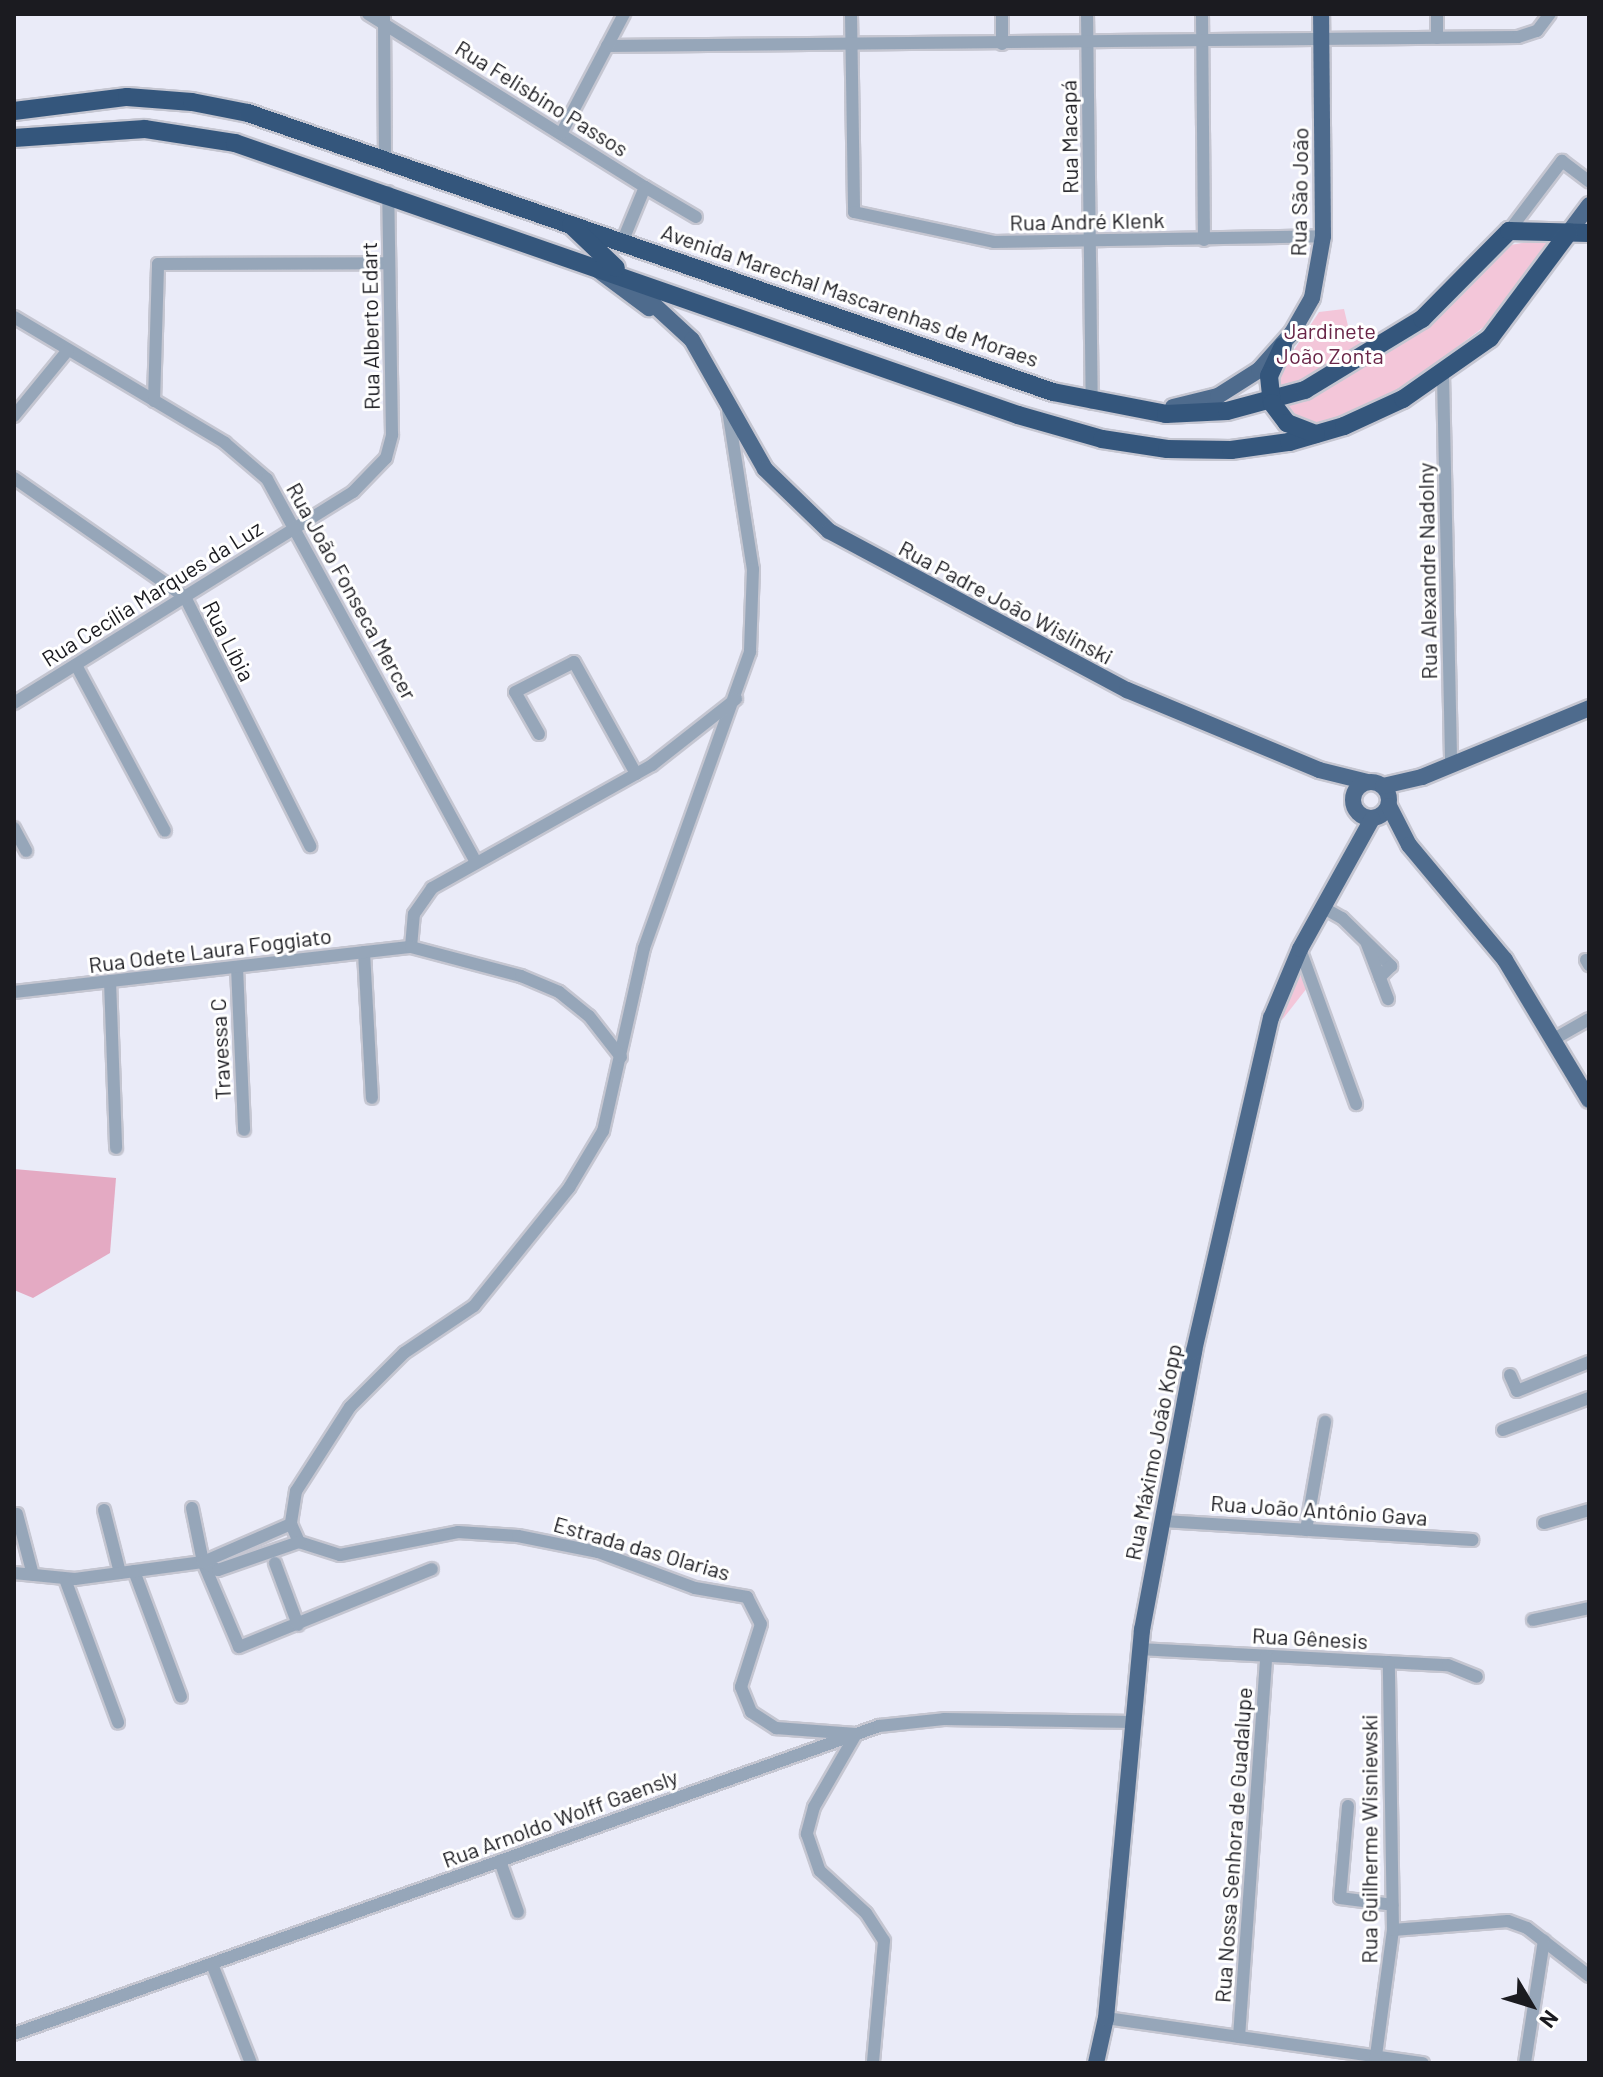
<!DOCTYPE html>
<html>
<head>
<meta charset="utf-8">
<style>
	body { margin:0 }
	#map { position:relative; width:1603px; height:2077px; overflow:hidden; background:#eaebf8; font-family:Barlow,sans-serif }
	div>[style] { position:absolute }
	.green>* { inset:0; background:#f3c6d9 }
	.forest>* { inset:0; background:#e4aac3 }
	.roads { filter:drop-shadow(2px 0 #c5c6d1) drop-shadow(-2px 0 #c5c6d1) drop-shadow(0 2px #c5c6d1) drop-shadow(0 -2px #c5c6d1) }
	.minor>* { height:12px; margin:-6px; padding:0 6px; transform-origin:6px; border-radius:6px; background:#96a6b9 }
	.major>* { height:16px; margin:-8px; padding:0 8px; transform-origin:8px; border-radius:8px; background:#4e6b8d }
	.major>.ring { margin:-8px; padding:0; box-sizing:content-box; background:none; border:16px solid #4e6b8d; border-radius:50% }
	.highway>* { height:18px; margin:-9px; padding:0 9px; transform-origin:9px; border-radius:9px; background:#34567c }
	span { translate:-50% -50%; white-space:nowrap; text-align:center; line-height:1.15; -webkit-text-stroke:6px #fff; paint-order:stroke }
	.street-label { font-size:22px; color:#1b1b20 }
	.park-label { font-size:22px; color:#692648 }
	.frame { position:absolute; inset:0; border:16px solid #1b1b20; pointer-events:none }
	.north { position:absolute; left:1491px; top:1965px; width:80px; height:80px; -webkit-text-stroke:6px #fff; paint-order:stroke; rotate:128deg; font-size:22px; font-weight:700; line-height:32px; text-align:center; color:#1b1b20 }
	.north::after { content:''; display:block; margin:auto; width:28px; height:36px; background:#1b1b20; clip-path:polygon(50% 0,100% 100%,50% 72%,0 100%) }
</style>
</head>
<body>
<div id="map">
	<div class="green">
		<div style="clip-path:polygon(1556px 237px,1493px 320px,1403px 388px,1320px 425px,1301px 420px,1286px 405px,1395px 348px,1461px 296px,1510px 245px)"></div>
		<div style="clip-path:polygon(1344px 309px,1349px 330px,1368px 347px,1277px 392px,1282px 368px,1319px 312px)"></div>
		<div style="clip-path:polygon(1299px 973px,1307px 988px,1282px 1020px,1285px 1002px)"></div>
	</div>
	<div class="forest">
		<div style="clip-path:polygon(14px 1169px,116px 1178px,110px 1253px,33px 1298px,14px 1290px)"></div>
	</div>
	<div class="roads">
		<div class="minor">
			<div style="left:368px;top:14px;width:327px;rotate:32deg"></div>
			<div style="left:645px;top:187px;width:57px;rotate:112.5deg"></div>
			<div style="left:851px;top:14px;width:198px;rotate:89.1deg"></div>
			<div style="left:854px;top:212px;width:143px;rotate:12.1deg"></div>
			<div style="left:994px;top:242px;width:329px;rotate:-1deg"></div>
			<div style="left:1002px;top:14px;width:30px;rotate:90deg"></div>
			<div style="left:1087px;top:14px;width:389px;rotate:89.3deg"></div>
			<div style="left:1202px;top:14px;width:226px;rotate:89.5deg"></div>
			<div style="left:1437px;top:14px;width:24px;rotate:90deg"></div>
			<div style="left:384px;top:17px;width:141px;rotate:89.6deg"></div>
			<div style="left:607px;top:46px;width:911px;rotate:-0.57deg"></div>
			<div style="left:1518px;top:37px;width:20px;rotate:-18deg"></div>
			<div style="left:1537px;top:31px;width:21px;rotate:-53deg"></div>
			<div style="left:561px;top:134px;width:136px;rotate:-62.3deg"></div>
			<div style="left:645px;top:187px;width:59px;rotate:30.5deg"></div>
			<div style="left:1509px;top:231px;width:88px;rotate:-52.9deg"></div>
			<div style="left:1562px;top:161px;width:34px;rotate:37deg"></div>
			<div style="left:14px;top:317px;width:246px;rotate:30.8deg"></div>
			<div style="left:225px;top:443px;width:55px;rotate:40.6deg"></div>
			<div style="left:267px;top:479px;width:435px;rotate:61.4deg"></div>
			<div style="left:1443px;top:375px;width:390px;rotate:88.8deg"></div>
			<div style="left:154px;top:401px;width:137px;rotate:-88.3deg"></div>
			<div style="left:158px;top:264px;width:231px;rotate:-0.2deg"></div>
			<div style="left:728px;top:410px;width:161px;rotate:81.1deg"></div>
			<div style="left:753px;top:569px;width:83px;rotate:92.1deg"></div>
			<div style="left:750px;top:652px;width:314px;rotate:109.7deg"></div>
			<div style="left:644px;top:948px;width:188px;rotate:102.6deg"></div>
			<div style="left:603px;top:1131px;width:66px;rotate:120.8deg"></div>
			<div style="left:569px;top:1188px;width:151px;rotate:128.8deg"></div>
			<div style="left:474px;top:1306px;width:84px;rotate:146.1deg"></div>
			<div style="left:404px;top:1353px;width:76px;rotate:135deg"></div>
			<div style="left:350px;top:1407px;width:100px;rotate:122.7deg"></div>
			<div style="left:296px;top:1491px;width:33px;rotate:99deg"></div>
			<div style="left:291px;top:1524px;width:20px;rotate:66deg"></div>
			<div style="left:299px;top:1542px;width:43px;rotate:17.6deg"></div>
			<div style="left:340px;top:1555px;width:120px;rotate:-11deg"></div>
			<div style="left:458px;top:1532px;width:60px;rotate:3.8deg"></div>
			<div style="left:518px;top:1536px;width:82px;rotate:11.3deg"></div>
			<div style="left:598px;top:1552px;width:103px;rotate:20.4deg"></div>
			<div style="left:695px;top:1588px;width:53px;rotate:9.8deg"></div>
			<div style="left:747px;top:1597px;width:30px;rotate:63deg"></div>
			<div style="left:761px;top:1624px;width:66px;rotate:107.6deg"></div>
			<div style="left:741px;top:1687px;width:27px;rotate:68deg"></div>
			<div style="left:751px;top:1712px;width:30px;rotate:33deg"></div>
			<div style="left:776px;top:1728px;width:80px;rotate:4.3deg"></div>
			<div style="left:14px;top:416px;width:85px;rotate:-50.7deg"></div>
			<div style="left:14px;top:478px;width:208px;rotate:34.8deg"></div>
			<div style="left:185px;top:597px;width:279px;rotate:63.3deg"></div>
			<div style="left:76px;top:665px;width:188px;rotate:61.8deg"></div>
			<div style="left:14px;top:703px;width:399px;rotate:-31.9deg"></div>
			<div style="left:353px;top:492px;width:47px;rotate:-45.9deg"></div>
			<div style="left:386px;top:458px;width:24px;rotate:-75deg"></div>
			<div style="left:392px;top:435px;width:243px;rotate:-90.9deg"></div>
			<div style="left:539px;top:734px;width:48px;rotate:-119.7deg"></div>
			<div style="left:515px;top:692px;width:66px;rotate:-27deg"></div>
			<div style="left:574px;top:662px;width:128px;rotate:61deg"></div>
			<div style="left:14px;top:828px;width:26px;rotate:62deg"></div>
			<div style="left:1322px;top:907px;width:23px;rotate:29deg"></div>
			<div style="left:1342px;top:918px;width:69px;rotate:44.4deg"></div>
			<div style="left:1391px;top:966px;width:16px;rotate:135deg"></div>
			<div style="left:1367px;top:944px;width:59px;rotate:69.1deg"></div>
			<div style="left:411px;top:947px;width:33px;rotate:-85deg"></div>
			<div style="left:414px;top:914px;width:32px;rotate:-55deg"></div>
			<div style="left:432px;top:888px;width:252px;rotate:-29.2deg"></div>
			<div style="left:652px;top:765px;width:107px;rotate:-38.2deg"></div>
			<div style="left:1300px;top:949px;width:165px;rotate:70.1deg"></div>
			<div style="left:364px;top:952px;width:146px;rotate:86.9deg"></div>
			<div style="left:1586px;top:960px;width:6px;rotate:59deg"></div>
			<div style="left:237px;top:967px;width:163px;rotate:87.5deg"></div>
			<div style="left:110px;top:981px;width:167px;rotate:87.9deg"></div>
			<div style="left:14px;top:992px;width:400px;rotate:-6.5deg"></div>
			<div style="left:411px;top:947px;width:114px;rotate:14.8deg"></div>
			<div style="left:521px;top:976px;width:41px;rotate:22.8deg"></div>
			<div style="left:559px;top:992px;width:38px;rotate:39deg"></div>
			<div style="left:589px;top:1016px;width:52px;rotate:52deg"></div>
			<div style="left:1554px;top:1039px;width:40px;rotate:-29.7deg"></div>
			<div style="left:1510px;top:1375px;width:17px;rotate:66deg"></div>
			<div style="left:1517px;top:1391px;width:78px;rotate:-21.9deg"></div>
			<div style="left:1503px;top:1430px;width:92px;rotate:-20.4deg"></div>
			<div style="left:192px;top:1508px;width:55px;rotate:78.5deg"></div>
			<div style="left:203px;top:1562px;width:92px;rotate:67deg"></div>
			<div style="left:239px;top:1647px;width:208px;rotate:-22deg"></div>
			<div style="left:104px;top:1510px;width:65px;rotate:75.7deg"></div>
			<div style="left:17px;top:1514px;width:63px;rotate:75.3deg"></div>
			<div style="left:1163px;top:1521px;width:310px;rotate:3.5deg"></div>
			<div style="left:1544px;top:1523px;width:47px;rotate:-16.1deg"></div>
			<div style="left:1306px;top:1530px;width:110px;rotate:-80deg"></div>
			<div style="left:203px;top:1562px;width:17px;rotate:28deg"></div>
			<div style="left:218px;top:1570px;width:86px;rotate:-19.1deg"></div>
			<div style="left:275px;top:1563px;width:66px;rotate:69.6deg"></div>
			<div style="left:134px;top:1571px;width:134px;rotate:69.5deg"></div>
			<div style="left:14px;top:1573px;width:61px;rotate:5.6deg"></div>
			<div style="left:75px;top:1579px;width:129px;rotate:-7.6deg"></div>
			<div style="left:203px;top:1562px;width:96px;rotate:-23.4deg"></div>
			<div style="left:65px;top:1579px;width:153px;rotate:69.7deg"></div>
			<div style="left:1533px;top:1620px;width:57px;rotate:-12.1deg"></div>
			<div style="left:1139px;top:1649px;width:309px;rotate:3deg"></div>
			<div style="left:1448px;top:1665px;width:31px;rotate:22deg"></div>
			<div style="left:856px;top:1734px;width:84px;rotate:119.9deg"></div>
			<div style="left:814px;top:1807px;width:28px;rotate:105deg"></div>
			<div style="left:807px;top:1834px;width:39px;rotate:71deg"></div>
			<div style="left:820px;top:1871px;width:62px;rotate:42.4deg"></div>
			<div style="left:866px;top:1913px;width:33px;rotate:57deg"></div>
			<div style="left:884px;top:1941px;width:122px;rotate:95.2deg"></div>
			<div style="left:1348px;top:1806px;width:92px;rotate:95deg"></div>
			<div style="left:1340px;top:1898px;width:53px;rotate:7.5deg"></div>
			<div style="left:500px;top:1861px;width:54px;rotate:70.6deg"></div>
			<div style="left:1393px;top:1930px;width:115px;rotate:-4.5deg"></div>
			<div style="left:1508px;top:1921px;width:20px;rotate:20deg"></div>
			<div style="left:1527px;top:1928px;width:78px;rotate:37.7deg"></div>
			<div style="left:212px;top:1964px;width:106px;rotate:68.5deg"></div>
			<div style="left:1106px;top:2018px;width:320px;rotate:8.1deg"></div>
			<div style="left:14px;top:2034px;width:918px;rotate:-19.6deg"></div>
			<div style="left:879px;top:1726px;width:65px;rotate:-6.1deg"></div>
			<div style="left:944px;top:1719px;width:190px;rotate:0.9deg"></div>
			<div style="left:1239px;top:2037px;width:382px;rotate:-85.9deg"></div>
			<div style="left:1375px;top:2063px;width:134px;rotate:-82.3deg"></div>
			<div style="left:1393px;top:1930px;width:268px;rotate:-90.9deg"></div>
			<div style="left:1525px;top:2063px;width:124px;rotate:-81.2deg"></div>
		</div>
		<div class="major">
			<div style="left:1569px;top:232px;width:34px;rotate:-53deg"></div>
			<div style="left:598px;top:270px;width:64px;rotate:36.7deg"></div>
			<div style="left:627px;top:280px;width:88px;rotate:42.7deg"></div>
			<div style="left:692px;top:340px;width:148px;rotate:60.5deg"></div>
			<div style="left:765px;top:469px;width:89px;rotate:44.1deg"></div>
			<div style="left:829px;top:531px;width:338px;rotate:28.1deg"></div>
			<div style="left:1127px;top:690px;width:208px;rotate:22.6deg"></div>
			<div style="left:1319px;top:770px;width:49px;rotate:14deg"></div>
			<div style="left:1173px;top:407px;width:46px;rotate:-13.7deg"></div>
			<div style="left:1218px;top:396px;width:49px;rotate:-32.4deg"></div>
			<div style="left:1259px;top:370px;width:50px;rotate:-48.3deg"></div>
			<div style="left:1292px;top:333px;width:40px;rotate:-60.3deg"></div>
			<div style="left:1312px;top:298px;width:63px;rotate:-79.9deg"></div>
			<div style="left:1323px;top:236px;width:222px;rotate:-90.5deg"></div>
			<div class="ring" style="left:1353px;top:782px;width:20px;height:20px"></div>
			<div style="left:1383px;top:786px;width:40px;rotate:-13deg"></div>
			<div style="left:1422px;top:777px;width:181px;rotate:-22.4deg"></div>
			<div style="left:1389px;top:806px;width:44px;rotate:62.9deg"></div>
			<div style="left:1409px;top:845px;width:150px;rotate:50.1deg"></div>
			<div style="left:1505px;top:960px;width:163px;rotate:59deg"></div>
			<div style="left:1096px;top:2063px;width:46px;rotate:-77.5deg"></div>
			<div style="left:1106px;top:2018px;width:390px;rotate:-84.7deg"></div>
			<div style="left:1142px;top:1630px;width:284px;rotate:-79.4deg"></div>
			<div style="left:1194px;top:1351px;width:342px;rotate:-77deg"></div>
			<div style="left:1271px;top:1018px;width:75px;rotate:-67.2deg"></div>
			<div style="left:1300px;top:949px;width:149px;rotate:-61deg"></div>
		</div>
		<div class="highway">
			<div style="left:14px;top:111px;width:114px;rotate:-7.1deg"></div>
			<div style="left:127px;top:97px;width:65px;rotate:4.4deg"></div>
			<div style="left:192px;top:102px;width:57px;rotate:11.1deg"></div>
			<div style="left:248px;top:113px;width:852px;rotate:19.12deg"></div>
			<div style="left:1053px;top:392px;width:115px;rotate:11deg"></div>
			<div style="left:1166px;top:414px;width:61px;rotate:-2.8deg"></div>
			<div style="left:1227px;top:411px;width:81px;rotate:-15.1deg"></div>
			<div style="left:1305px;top:390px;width:137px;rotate:-31.3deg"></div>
			<div style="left:1422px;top:319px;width:124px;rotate:-45.3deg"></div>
			<div style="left:1509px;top:231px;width:80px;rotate:1.4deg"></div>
			<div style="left:14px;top:138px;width:131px;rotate:-3.9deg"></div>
			<div style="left:145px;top:129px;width:91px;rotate:8.8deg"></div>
			<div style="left:235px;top:143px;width:829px;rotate:19.16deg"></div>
			<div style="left:1018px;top:415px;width:87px;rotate:15.9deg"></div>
			<div style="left:1102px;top:439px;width:66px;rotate:8.7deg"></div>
			<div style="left:1167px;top:449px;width:64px;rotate:0.9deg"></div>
			<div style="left:1231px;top:450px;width:59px;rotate:-7.9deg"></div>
			<div style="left:1289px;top:442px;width:57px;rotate:-16.2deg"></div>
			<div style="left:1344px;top:426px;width:65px;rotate:-24.6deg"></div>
			<div style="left:1403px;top:399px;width:106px;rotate:-35deg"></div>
			<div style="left:1490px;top:338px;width:132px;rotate:-53.3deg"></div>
			<div style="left:571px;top:225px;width:62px;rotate:43.7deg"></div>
			<div style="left:1283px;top:346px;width:33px;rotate:115deg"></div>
			<div style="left:1269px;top:376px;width:27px;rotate:84deg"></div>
			<div style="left:1272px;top:403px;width:25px;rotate:53deg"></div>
			<div style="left:1287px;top:423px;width:31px;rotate:21deg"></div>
		</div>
	</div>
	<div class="street-label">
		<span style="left:542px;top:98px;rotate:32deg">Rua Felisbino Passos</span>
		<span style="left:1069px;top:137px;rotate:-91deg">Rua Macapá</span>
		<span style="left:1299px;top:192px;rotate:-89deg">Rua São João</span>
		<span style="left:1087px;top:221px;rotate:-1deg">Rua André Klenk</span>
		<span style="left:850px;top:295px;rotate:19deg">Avenida Marechal Mascarenhas de Moraes</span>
		<span style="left:370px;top:326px;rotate:-91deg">Rua Alberto Edart</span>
		<span style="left:1427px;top:571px;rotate:-91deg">Rua Alexandre Nadolny</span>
		<span style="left:352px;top:591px;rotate:61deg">Rua João Fonseca Mercer</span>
		<span style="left:152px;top:593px;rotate:-32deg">Rua Cecília Marques da Luz</span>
		<span style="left:1006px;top:602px;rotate:28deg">Rua Padre João Wislinski</span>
		<span style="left:229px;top:641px;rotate:63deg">Rua Líbia</span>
		<span style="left:210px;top:950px;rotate:-7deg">Rua Odete Laura Foggiato</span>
		<span style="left:220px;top:1049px;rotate:-93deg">Travessa C</span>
		<span style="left:1153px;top:1452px;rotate:-79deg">Rua Máximo João Kopp</span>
		<span style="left:1319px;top:1510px;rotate:4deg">Rua João Antônio Gava</span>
		<span style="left:642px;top:1548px;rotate:16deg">Estrada das Olarias</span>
		<span style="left:1310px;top:1638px;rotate:3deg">Rua Gênesis</span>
		<span style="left:560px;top:1818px;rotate:-20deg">Rua Arnoldo Wolff Gaensly</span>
		<span style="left:1369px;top:1839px;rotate:-90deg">Rua Guilherme Wisniewski</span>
		<span style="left:1233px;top:1845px;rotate:-86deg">Rua Nossa Senhora de Guadalupe</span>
	</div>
	<div class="park-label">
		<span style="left:1330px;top:343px">Jardinete<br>João Zonta</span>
	</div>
	<div class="frame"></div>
	<div class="north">N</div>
</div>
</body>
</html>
